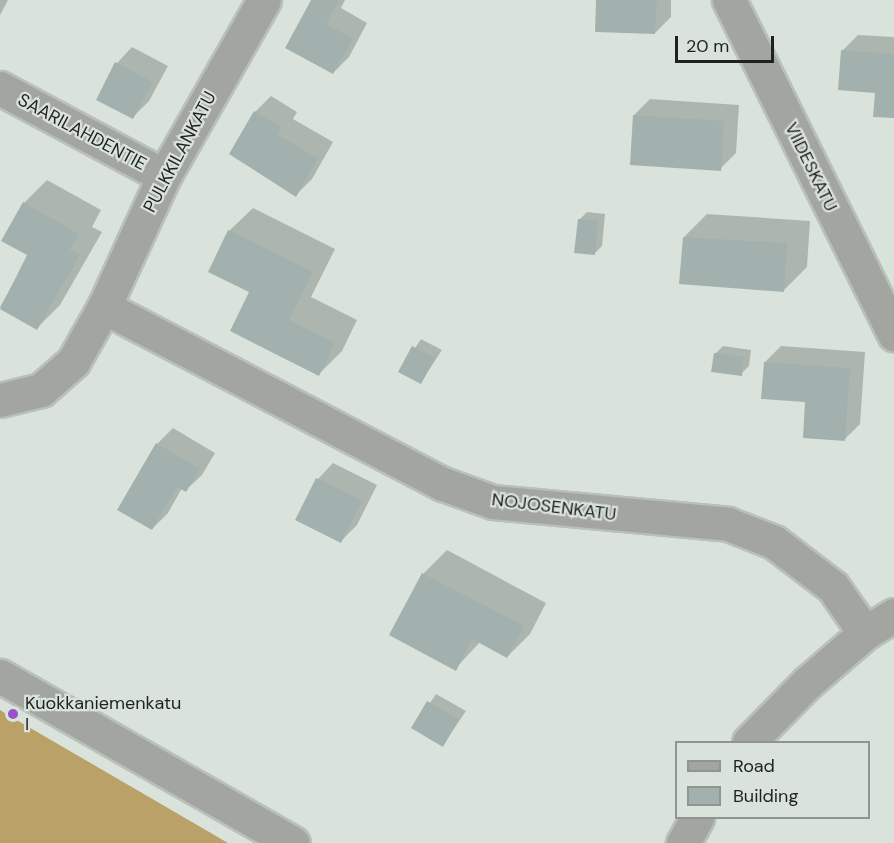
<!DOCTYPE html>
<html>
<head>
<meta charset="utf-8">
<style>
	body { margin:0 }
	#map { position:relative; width:894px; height:843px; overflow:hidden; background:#d9e3db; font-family:"DM Sans",sans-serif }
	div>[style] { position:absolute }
	.forest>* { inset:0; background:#b9a167 }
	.shadow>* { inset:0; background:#0003 }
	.building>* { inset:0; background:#a3b1ae }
	.roads { filter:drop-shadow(2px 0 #b8c0b9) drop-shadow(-2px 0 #b8c0b9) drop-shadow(0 2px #b8c0b9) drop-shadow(0 -2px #b8c0b9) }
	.minor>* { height:33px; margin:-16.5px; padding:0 16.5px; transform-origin:16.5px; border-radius:16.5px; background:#a3a5a0 }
	.dots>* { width:16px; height:16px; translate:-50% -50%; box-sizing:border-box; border:3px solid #d9e3db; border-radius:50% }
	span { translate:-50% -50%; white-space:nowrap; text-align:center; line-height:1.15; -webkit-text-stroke:4.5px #d9e3db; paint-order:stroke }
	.street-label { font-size:18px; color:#1f221f }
	.poi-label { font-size:18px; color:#1f221f }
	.left { translate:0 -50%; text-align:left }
	.legend { position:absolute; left:675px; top:741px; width:195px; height:78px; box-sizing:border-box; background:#d9e3db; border:2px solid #8f9690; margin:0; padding:8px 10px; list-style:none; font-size:18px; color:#1f221f }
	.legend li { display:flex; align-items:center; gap:12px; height:30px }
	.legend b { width:30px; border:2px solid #8f9690 }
	.scale { position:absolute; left:675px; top:36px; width:99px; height:27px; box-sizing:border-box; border:3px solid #1f221f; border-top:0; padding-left:8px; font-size:18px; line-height:21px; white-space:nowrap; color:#1f221f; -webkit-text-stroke:4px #d9e3db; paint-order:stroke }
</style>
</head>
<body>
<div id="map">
	<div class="forest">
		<div style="clip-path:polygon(0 710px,8px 715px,228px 843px,0 843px)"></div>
	</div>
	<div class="shadow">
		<div style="clip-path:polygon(0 0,8px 0,0 15px)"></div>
		<div style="clip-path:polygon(313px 0,345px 0,341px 8px,367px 23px,349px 57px,333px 73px)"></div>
		<div style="clip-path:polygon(597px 0,671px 0,671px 17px,655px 33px)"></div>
		<div style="clip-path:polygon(858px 35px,894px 37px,894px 117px,842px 51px)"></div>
		<div style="clip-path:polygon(132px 47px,168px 66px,149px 101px,133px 117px,117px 63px)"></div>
		<div style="clip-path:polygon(271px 96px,297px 112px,293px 119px,333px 142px,312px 179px,296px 195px,255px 112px)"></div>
		<div style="clip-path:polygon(650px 99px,739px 105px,736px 153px,720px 169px,634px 115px)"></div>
		<div style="clip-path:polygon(47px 180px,101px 210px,92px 227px,102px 232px,60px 305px,37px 328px,0 307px,29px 255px,24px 203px)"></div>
		<div style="clip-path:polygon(253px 208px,335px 249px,311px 297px,357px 320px,342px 351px,319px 374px,251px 291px,210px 271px,229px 231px)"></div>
		<div style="clip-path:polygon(587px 212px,605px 214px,602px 246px,594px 254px,579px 220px)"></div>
		<div style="clip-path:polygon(707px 214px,810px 221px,807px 267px,784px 290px,684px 237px)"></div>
		<div style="clip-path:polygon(421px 339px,442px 350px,421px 382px,400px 371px)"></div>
		<div style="clip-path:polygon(723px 346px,751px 350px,749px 366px,741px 374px,715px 354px)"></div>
		<div style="clip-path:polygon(781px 346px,865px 352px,860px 424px,844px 440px,765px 362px)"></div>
		<div style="clip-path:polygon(173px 428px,215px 453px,202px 475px,186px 490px,182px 488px,168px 513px,152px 529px,157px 444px)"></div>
		<div style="clip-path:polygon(333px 463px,377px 485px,357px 525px,341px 541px,318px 479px)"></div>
		<div style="clip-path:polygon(447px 550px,546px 603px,530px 634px,507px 657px,480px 642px,455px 669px,391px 635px,424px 573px)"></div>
		<div style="clip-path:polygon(436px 694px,466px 711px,443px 745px,413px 728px)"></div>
	</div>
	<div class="building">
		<div style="clip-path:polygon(311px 0,339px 0,326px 24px,353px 39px,333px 74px,285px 48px)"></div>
		<div style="clip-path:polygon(596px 0,657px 0,655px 34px,595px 32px)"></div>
		<div style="clip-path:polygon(841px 50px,894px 54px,894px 118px,873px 117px,875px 93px,838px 90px)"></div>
		<div style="clip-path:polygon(115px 62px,153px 82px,133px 119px,96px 100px)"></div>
		<div style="clip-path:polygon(254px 111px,282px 128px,278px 135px,318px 158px,296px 197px,229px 154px)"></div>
		<div style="clip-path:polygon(633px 115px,724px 121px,721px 171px,630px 165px)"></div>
		<div style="clip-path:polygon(23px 202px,79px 234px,70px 250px,80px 255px,37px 330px,0 309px,27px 255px,1px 241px)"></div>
		<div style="clip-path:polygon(578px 219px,598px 221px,595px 255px,574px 253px)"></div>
		<div style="clip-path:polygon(228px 230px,313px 272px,289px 320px,335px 343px,319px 376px,230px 331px,249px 292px,208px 272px)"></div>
		<div style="clip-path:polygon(683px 237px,787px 243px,784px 292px,679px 284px)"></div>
		<div style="clip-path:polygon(412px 346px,435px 358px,421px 384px,398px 372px)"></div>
		<div style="clip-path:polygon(714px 353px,744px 357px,742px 376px,711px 372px)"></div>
		<div style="clip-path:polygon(764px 362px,850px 368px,845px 441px,803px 438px,805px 402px,761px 399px)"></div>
		<div style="clip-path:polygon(156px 443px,200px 469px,186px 492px,177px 487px,152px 530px,117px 510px)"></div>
		<div style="clip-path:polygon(316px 478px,362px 501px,341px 543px,295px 520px)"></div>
		<div style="clip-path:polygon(422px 573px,524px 626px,507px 658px,472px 639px,456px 671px,389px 635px)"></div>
		<div style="clip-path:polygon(427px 701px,459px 719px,443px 747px,411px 728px)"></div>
	</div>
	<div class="roads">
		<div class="minor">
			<div style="left:729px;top:0;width:373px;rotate:63.7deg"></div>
			<div style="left:0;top:88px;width:186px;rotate:28.2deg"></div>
			<div style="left:104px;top:307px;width:382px;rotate:27.6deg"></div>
			<div style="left:443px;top:484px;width:53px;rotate:19.8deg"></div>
			<div style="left:493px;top:502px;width:236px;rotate:5.3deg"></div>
			<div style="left:728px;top:524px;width:49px;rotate:21.4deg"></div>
			<div style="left:774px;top:542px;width:74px;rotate:37.3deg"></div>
			<div style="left:833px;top:587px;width:56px;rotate:55.2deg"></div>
			<div style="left:0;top:400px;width:42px;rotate:-13.7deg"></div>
			<div style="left:41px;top:390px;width:43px;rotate:-41.2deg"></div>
			<div style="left:73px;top:362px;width:63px;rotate:-60.6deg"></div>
			<div style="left:104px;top:307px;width:144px;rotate:-65.4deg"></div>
			<div style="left:164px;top:176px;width:202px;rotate:-60.4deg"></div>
			<div style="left:0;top:676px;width:337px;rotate:29.7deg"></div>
			<div style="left:749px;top:742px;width:83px;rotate:-45.5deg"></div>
			<div style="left:807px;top:683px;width:77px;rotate:-40.8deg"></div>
			<div style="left:865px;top:633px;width:34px;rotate:-32deg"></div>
			<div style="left:683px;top:843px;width:29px;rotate:-61deg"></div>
		</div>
	</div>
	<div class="dots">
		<div style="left:13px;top:714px;background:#9753c7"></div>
	</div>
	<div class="street-label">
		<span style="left:82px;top:132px;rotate:28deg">SAARILAHDENTIE</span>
		<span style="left:180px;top:152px;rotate:-62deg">PULKKILANKATU</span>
		<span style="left:811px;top:167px;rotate:64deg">VIIDESKATU</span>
		<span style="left:554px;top:507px;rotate:7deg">NOJOSENKATU</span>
	</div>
	<div class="poi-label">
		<span class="left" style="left:25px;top:714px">Kuokkaniemenkatu<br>I</span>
	</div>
	<ul class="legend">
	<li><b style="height:8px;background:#a3a5a0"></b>Road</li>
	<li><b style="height:16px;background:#a3b1ae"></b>Building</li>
	</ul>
	<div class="scale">20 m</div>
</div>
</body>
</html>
